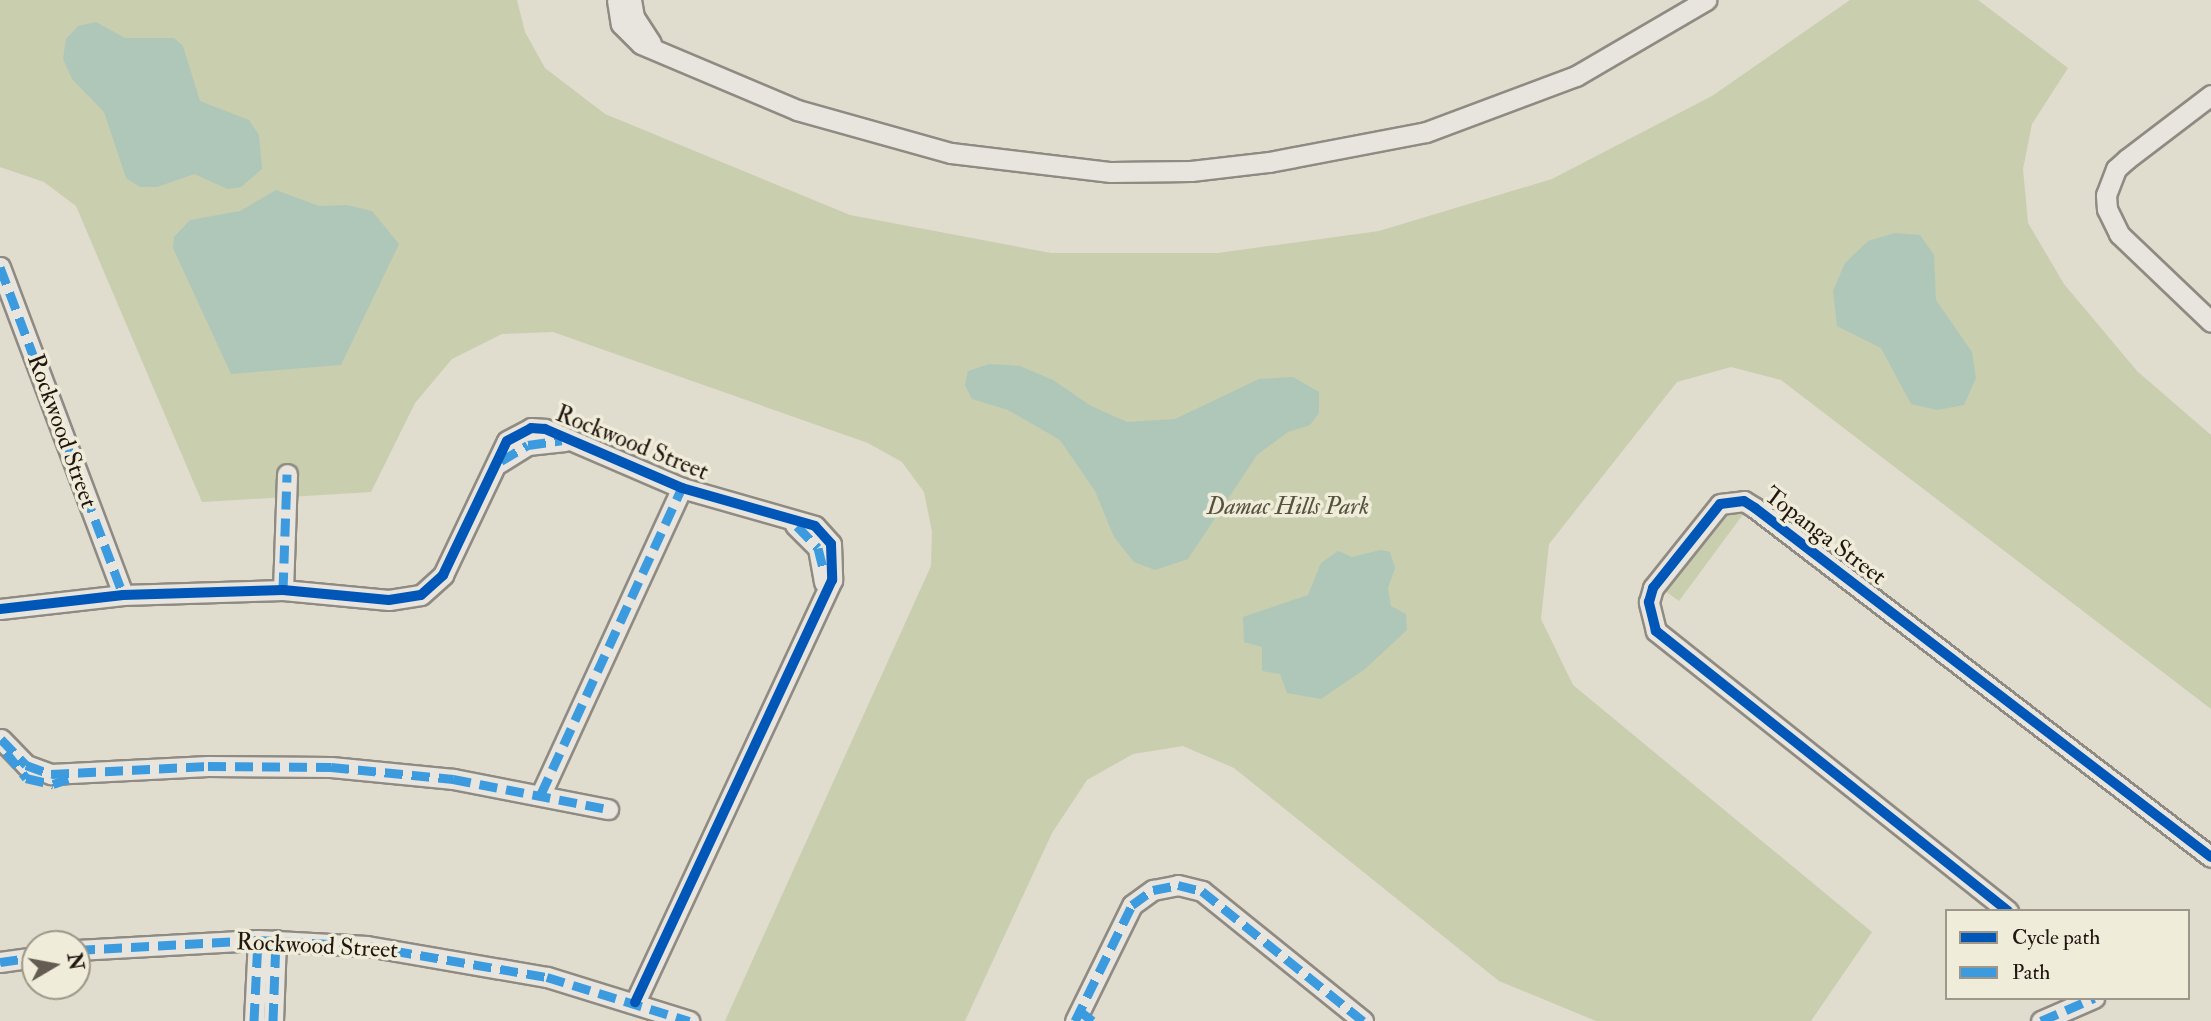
<!DOCTYPE html>
<html>
<head>
<meta charset="utf-8">
<style>
	body { margin:0 }
	#map { position:relative; width:2211px; height:1021px; overflow:hidden; background:#e0dcce; font-family:"IM FELL Double Pica",serif }
	div>[style] { position:absolute }
	.green>* { inset:0; background:#c9ceae }
	.water>* { inset:0; background:#aec7b9 }
	.roads { filter:drop-shadow(2px 0 #8f8b83) drop-shadow(-2px 0 #8f8b83) drop-shadow(0 2px #8f8b83) drop-shadow(0 -2px #8f8b83) }
	.minor>* { height:19px; margin:-9.5px; padding:0 9.5px; transform-origin:9.5px; border-radius:9.5px; background:#e8e5de }
	.quiet>* { height:9px; margin-top:-4.5px; transform-origin:0; background:repeating-linear-gradient(90deg,#3c9ade 0 18px,transparent 0 27px) }
	.cycleway>* { height:10px; margin:-5px; padding:0 5px; transform-origin:5px; border-radius:5px; background:#0057b8 }
	span { translate:-50% -50%; white-space:nowrap; text-align:center; line-height:1.15; -webkit-text-stroke:7px #f0ecda; paint-order:stroke }
	.street-label { font-size:24px; color:#211610 }
	.park-label { font-size:24px; color:#55523e; font-style:italic }
	.legend { position:absolute; left:1945px; top:909px; width:245px; height:91px; box-sizing:border-box; background:#f0ecda; border:2px solid #9d9689; margin:0; padding:9px 12px; list-style:none; font-size:21px; color:#211610 }
	.legend li { display:flex; align-items:center; gap:14px; height:35px }
	.legend b { width:35px; border:2px solid #9d9689 }
	.north { position:absolute; left:21px; top:930px; width:70px; height:70px; box-sizing:border-box; background:#f0ecda; border:2px solid #9d9689; border-radius:50%; rotate:80deg; font-size:19px; font-weight:700; line-height:28px; text-align:center; color:#211610 }
	.north::after { content:''; display:block; margin:auto; width:24px; height:32px; background:#645b52; clip-path:polygon(50% 0,100% 100%,50% 72%,0 100%) }
</style>
</head>
<body>
<div id="map">
	<div class="green">
		<div style="clip-path:polygon(0 0,517px 0,525px 32px,545px 68px,605px 114px,850px 215px,1051px 253px,1218px 253px,1379px 231px,1552px 179px,1712px 96px,1850px 0,1978px 0,2068px 68px,2032px 124px,2023px 169px,2028px 223px,2064px 284px,2137px 371px,2211px 435px,2211px 709px,1781px 380px,1731px 367px,1677px 382px,1549px 544px,1541px 619px,1573px 685px,1872px 932px,1811px 1021px,1596px 1021px,1499px 981px,1234px 768px,1183px 746px,1133px 754px,1087px 780px,1052px 833px,965px 1021px,725px 1021px,931px 566px,932px 532px,924px 492px,902px 462px,868px 443px,553px 332px,502px 334px,452px 359px,415px 403px,371px 492px,202px 502px,76px 206px,44px 182px,0 167px)"></div>
		<div style="clip-path:polygon(1724px 499px,1744px 513px,1679px 601px,1658px 586px)"></div>
	</div>
	<div class="water">
		<div style="clip-path:polygon(96px 22px,125px 38px,174px 38px,183px 46px,200px 101px,249px 120px,259px 135px,262px 169px,241px 187px,228px 189px,194px 174px,157px 187px,140px 187px,126px 178px,104px 112px,72px 79px,63px 59px,66px 39px,78px 26px)"></div>
		<div style="clip-path:polygon(276px 190px,319px 206px,347px 205px,372px 211px,399px 244px,341px 365px,231px 374px,173px 248px,174px 237px,190px 220px,240px 211px)"></div>
		<div style="clip-path:polygon(1895px 233px,1920px 235px,1934px 255px,1936px 300px,1972px 352px,1976px 378px,1964px 405px,1937px 410px,1911px 404px,1881px 348px,1837px 326px,1833px 291px,1845px 263px,1868px 241px)"></div>
		<div style="clip-path:polygon(989px 364px,1020px 366px,1053px 380px,1091px 406px,1127px 422px,1175px 419px,1259px 379px,1293px 377px,1319px 392px,1319px 413px,1310px 425px,1288px 432px,1257px 455px,1188px 559px,1155px 570px,1134px 562px,1114px 537px,1095px 491px,1060px 440px,1008px 410px,972px 399px,965px 385px,968px 371px)"></div>
		<div style="clip-path:polygon(1381px 550px,1390px 552px,1395px 568px,1388px 588px,1391px 606px,1406px 614px,1407px 630px,1365px 669px,1321px 699px,1287px 693px,1280px 674px,1262px 671px,1262px 647px,1244px 642px,1243px 617px,1308px 595px,1321px 563px,1338px 551px,1352px 557px)"></div>
	</div>
	<div class="roads">
		<div class="minor">
			<div style="left:617px;top:0;width:24px;rotate:81deg"></div>
			<div style="left:621px;top:24px;width:28px;rotate:45deg"></div>
			<div style="left:641px;top:44px;width:169px;rotate:22.9deg"></div>
			<div style="left:797px;top:110px;width:160px;rotate:15.6deg"></div>
			<div style="left:951px;top:153px;width:161px;rotate:6.8deg"></div>
			<div style="left:1111px;top:172px;width:80px;rotate:-0.7deg"></div>
			<div style="left:1191px;top:171px;width:79px;rotate:-6.6deg"></div>
			<div style="left:1269px;top:162px;width:160px;rotate:-10.8deg"></div>
			<div style="left:1426px;top:132px;width:160px;rotate:-20.5deg"></div>
			<div style="left:1576px;top:76px;width:151px;rotate:-30.3deg"></div>
			<div style="left:631px;top:0;width:17px;rotate:80deg"></div>
			<div style="left:634px;top:17px;width:31px;rotate:57deg"></div>
			<div style="left:2211px;top:95px;width:106px;rotate:142.7deg"></div>
			<div style="left:2127px;top:159px;width:15px;rotate:138deg"></div>
			<div style="left:2116px;top:169px;width:28px;rotate:111deg"></div>
			<div style="left:2106px;top:195px;width:14px;rotate:86deg"></div>
			<div style="left:2107px;top:209px;width:28px;rotate:64deg"></div>
			<div style="left:2119px;top:234px;width:127px;rotate:43.7deg"></div>
			<div style="left:0;top:267px;width:350px;rotate:69.4deg"></div>
			<div style="left:499px;top:463px;width:34px;rotate:-32deg"></div>
			<div style="left:528px;top:445px;width:37px;rotate:-6deg"></div>
			<div style="left:795px;top:525px;width:33px;rotate:45deg"></div>
			<div style="left:818px;top:548px;width:35px;rotate:80deg"></div>
			<div style="left:283px;top:590px;width:116px;rotate:-88deg"></div>
			<div style="left:0;top:609px;width:124px;rotate:-6.5deg"></div>
			<div style="left:123px;top:595px;width:160px;rotate:-1.8deg"></div>
			<div style="left:283px;top:590px;width:106px;rotate:5.4deg"></div>
			<div style="left:389px;top:600px;width:32px;rotate:-9deg"></div>
			<div style="left:421px;top:595px;width:30px;rotate:-42deg"></div>
			<div style="left:443px;top:575px;width:148px;rotate:-64.5deg"></div>
			<div style="left:507px;top:441px;width:27px;rotate:-28deg"></div>
			<div style="left:531px;top:428px;width:14px;rotate:4deg"></div>
			<div style="left:545px;top:429px;width:149px;rotate:23.3deg"></div>
			<div style="left:682px;top:488px;width:138px;rotate:15.9deg"></div>
			<div style="left:815px;top:526px;width:24px;rotate:48deg"></div>
			<div style="left:831px;top:544px;width:36px;rotate:88deg"></div>
			<div style="left:832px;top:580px;width:466px;rotate:115deg"></div>
			<div style="left:1px;top:739px;width:36px;rotate:46deg"></div>
			<div style="left:26px;top:765px;width:27px;rotate:20deg"></div>
			<div style="left:51px;top:774px;width:157px;rotate:-2.9deg"></div>
			<div style="left:208px;top:766px;width:123px;rotate:0.5deg"></div>
			<div style="left:331px;top:767px;width:123px;rotate:5.6deg"></div>
			<div style="left:453px;top:779px;width:158px;rotate:11deg"></div>
			<div style="left:541px;top:794px;width:337px;rotate:-65.3deg"></div>
			<div style="left:2008px;top:911px;width:450px;rotate:-141.5deg"></div>
			<div style="left:1656px;top:631px;width:30px;rotate:-104deg"></div>
			<div style="left:1649px;top:602px;width:15px;rotate:-74deg"></div>
			<div style="left:1653px;top:588px;width:107px;rotate:-51.4deg"></div>
			<div style="left:1720px;top:504px;width:24px;rotate:-7deg"></div>
			<div style="left:1744px;top:501px;width:13px;rotate:32deg"></div>
			<div style="left:1755px;top:508px;width:574px;rotate:37.43deg"></div>
			<div style="left:77px;top:950px;width:181px;rotate:-3.2deg"></div>
			<div style="left:258px;top:940px;width:109px;rotate:3.2deg"></div>
			<div style="left:367px;top:946px;width:183px;rotate:9.8deg"></div>
			<div style="left:547px;top:977px;width:149px;rotate:17.2deg"></div>
			<div style="left:0;top:962px;width:35px;rotate:-8deg"></div>
			<div style="left:254px;top:1021px;width:81px;rotate:-87.2deg"></div>
			<div style="left:273px;top:1021px;width:81px;rotate:-87.9deg"></div>
			<div style="left:1075px;top:1021px;width:129px;rotate:-63.8deg"></div>
			<div style="left:1132px;top:905px;width:26px;rotate:-36deg"></div>
			<div style="left:1153px;top:890px;width:25px;rotate:-11deg"></div>
			<div style="left:1178px;top:885px;width:25px;rotate:14deg"></div>
			<div style="left:1202px;top:891px;width:207px;rotate:38.9deg"></div>
			<div style="left:2041px;top:1021px;width:58px;rotate:-23.5deg"></div>
		</div>
	</div>
	<div class="quiet">
		<div style="left:0;top:267px;width:350px;rotate:69.4deg"></div>
		<div style="left:501px;top:461px;width:31px;rotate:-31deg"></div>
		<div style="left:528px;top:445px;width:34px;rotate:-8deg"></div>
		<div style="left:797px;top:526px;width:30px;rotate:46deg"></div>
		<div style="left:818px;top:548px;width:25px;rotate:76deg"></div>
		<div style="left:283px;top:590px;width:116px;rotate:-88deg"></div>
		<div style="left:1px;top:739px;width:36px;rotate:46deg"></div>
		<div style="left:26px;top:765px;width:27px;rotate:20deg"></div>
		<div style="left:51px;top:774px;width:157px;rotate:-2.9deg"></div>
		<div style="left:208px;top:766px;width:123px;rotate:0.5deg"></div>
		<div style="left:331px;top:767px;width:123px;rotate:5.6deg"></div>
		<div style="left:453px;top:779px;width:158px;rotate:11deg"></div>
		<div style="left:6px;top:752px;width:33px;rotate:52deg"></div>
		<div style="left:26px;top:778px;width:28px;rotate:13deg"></div>
		<div style="left:53px;top:784px;width:16px;rotate:-18deg"></div>
		<div style="left:541px;top:794px;width:337px;rotate:-65.3deg"></div>
		<div style="left:77px;top:950px;width:181px;rotate:-3.2deg"></div>
		<div style="left:258px;top:940px;width:109px;rotate:3.2deg"></div>
		<div style="left:367px;top:946px;width:183px;rotate:9.8deg"></div>
		<div style="left:547px;top:977px;width:149px;rotate:17.2deg"></div>
		<div style="left:0;top:962px;width:35px;rotate:-8deg"></div>
		<div style="left:1080px;top:1011px;width:16px;rotate:38deg"></div>
		<div style="left:254px;top:1021px;width:81px;rotate:-87.2deg"></div>
		<div style="left:273px;top:1021px;width:81px;rotate:-87.9deg"></div>
		<div style="left:1075px;top:1021px;width:129px;rotate:-63.8deg"></div>
		<div style="left:1132px;top:905px;width:26px;rotate:-36deg"></div>
		<div style="left:1153px;top:890px;width:25px;rotate:-11deg"></div>
		<div style="left:1178px;top:885px;width:25px;rotate:14deg"></div>
		<div style="left:1202px;top:891px;width:207px;rotate:38.9deg"></div>
		<div style="left:2041px;top:1021px;width:58px;rotate:-23.5deg"></div>
	</div>
	<div class="cycleway">
		<div style="left:0;top:609px;width:124px;rotate:-6.5deg"></div>
		<div style="left:123px;top:595px;width:160px;rotate:-1.8deg"></div>
		<div style="left:283px;top:590px;width:106px;rotate:5.4deg"></div>
		<div style="left:389px;top:600px;width:32px;rotate:-9deg"></div>
		<div style="left:421px;top:595px;width:30px;rotate:-42deg"></div>
		<div style="left:443px;top:575px;width:148px;rotate:-64.5deg"></div>
		<div style="left:507px;top:441px;width:27px;rotate:-28deg"></div>
		<div style="left:531px;top:428px;width:14px;rotate:4deg"></div>
		<div style="left:545px;top:429px;width:149px;rotate:23.3deg"></div>
		<div style="left:682px;top:488px;width:138px;rotate:15.9deg"></div>
		<div style="left:815px;top:526px;width:24px;rotate:48deg"></div>
		<div style="left:831px;top:544px;width:36px;rotate:88deg"></div>
		<div style="left:832px;top:580px;width:466px;rotate:115deg"></div>
		<div style="left:2008px;top:911px;width:450px;rotate:-141.5deg"></div>
		<div style="left:1656px;top:631px;width:30px;rotate:-104deg"></div>
		<div style="left:1649px;top:602px;width:15px;rotate:-74deg"></div>
		<div style="left:1653px;top:588px;width:107px;rotate:-51.4deg"></div>
		<div style="left:1720px;top:504px;width:24px;rotate:-7deg"></div>
		<div style="left:1744px;top:501px;width:13px;rotate:32deg"></div>
		<div style="left:1755px;top:508px;width:574px;rotate:37.43deg"></div>
	</div>
	<div class="street-label">
		<span style="left:62px;top:431px;rotate:70deg">Rockwood Street</span>
		<span style="left:632px;top:443px;rotate:22deg">Rockwood Street</span>
		<span style="left:1825px;top:536px;rotate:37deg">Topanga Street</span>
		<span style="left:317px;top:946px;rotate:3deg">Rockwood Street</span>
	</div>
	<div class="park-label">
		<span style="left:1288px;top:507px">Damac Hills Park</span>
	</div>
	<ul class="legend">
	<li><b style="height:9px;background:#0057b8"></b>Cycle path</li>
	<li><b style="height:9px;background:#3c9ade"></b>Path</li>
	</ul>
	<div class="north">N</div>
</div>
</body>
</html>
